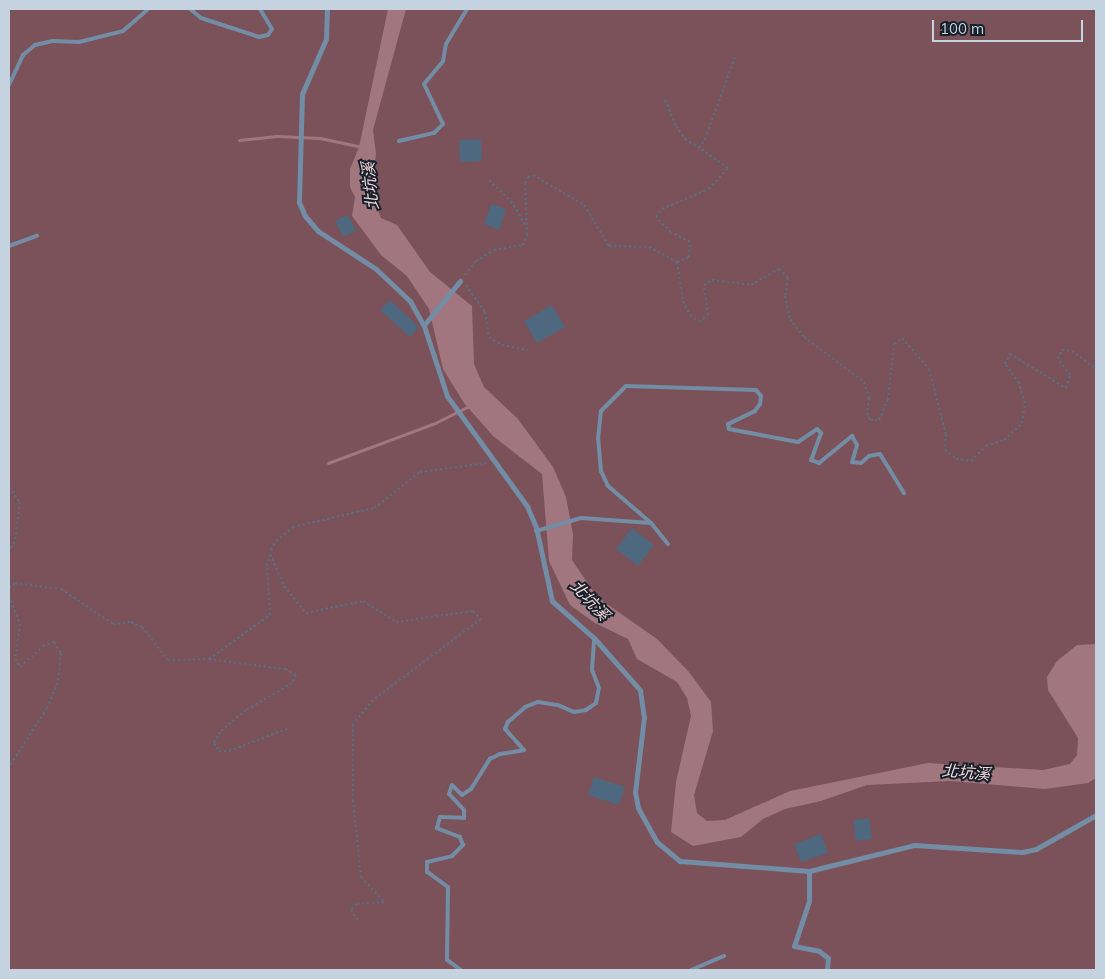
<!DOCTYPE html>
<html>
<head>
<meta charset="utf-8">
<style>
	body { margin:0 }
	#map { position:relative; width:1105px; height:979px; overflow:hidden; background:#223a4f; font-family:Mulish,"Noto Sans TC",sans-serif }
	div>[style] { position:absolute }
	.forest>* { inset:0; background:#7b5259 }
	.water>* { inset:0; background:#a2767e }
	.stream>* { height:3px; margin:-1.5px; padding:0 1.5px; transform-origin:1.5px; border-radius:1.5px; background:#a2767e }
	.building>* { inset:0; background:#4e687f }
	.path>* { height:2px; margin-top:-1px; transform-origin:0; background:repeating-linear-gradient(90deg,#596e80 0 2.5px,transparent 0 5px) }
	.service>* { height:4px; margin:-2px; padding:0 2px; transform-origin:2px; border-radius:2px; background:#728da5 }
	.minor>* { height:5px; margin:-2.5px; padding:0 2.5px; transform-origin:2.5px; border-radius:2.5px; background:#728da5 }
	span { translate:-50% -50%; white-space:nowrap; text-align:center; line-height:1.15; -webkit-text-stroke:4px #16202a; paint-order:stroke }
	.water-label { font-size:16px; color:#f6d8dd; font-style:italic }
	.frame { position:absolute; inset:0; border:10px solid #c5d3e0; pointer-events:none }
	.scale { position:absolute; left:932px; top:20px; width:151px; height:22px; box-sizing:border-box; border:2px solid #c5d3e0; border-top:0; padding-left:6px; font-size:15px; line-height:18px; white-space:nowrap; color:#c5d3e0; -webkit-text-stroke:4px #16202a; paint-order:stroke }
</style>
</head>
<body>
<div id="map">
	<div class="forest">
		<div style="clip-path:polygon(9px 9px,1096px 9px,1096px 970px,9px 970px)"></div>
	</div>
	<div class="water">
		<div style="clip-path:polygon(388px 9px,406px 9px,373px 130px,376px 154px,371px 191px,381px 218px,397px 225px,430px 272px,472px 306px,474px 364px,484px 387px,518px 419px,553px 467px,566px 497px,573px 534px,572px 560px,597px 597px,657px 639px,689px 672px,711px 702px,713px 731px,694px 795px,697px 813px,707px 821px,725px 820px,790px 791px,928px 763px,1043px 770px,1070px 764px,1077px 755px,1078px 738px,1048px 690px,1047px 677px,1057px 661px,1077px 645px,1096px 644px,1096px 778px,1088px 783px,1045px 789px,951px 781px,867px 785px,821px 801px,785px 809px,763px 819px,741px 837px,693px 846px,671px 832px,676px 782px,691px 716px,687px 698px,677px 682px,637px 659px,628px 639px,595px 623px,570px 605px,549px 561px,542px 474px,493px 436px,464px 403px,443px 369px,429px 309px,407px 276px,381px 255px,352px 216px,355px 197px,350px 187px,350px 169px,359px 147px)"></div>
	</div>
	<div class="stream">
		<div style="left:239px;top:140px;width:38px;rotate:-6deg"></div>
		<div style="left:277px;top:136px;width:43px;rotate:2.7deg"></div>
		<div style="left:320px;top:138px;width:43px;rotate:12.1deg"></div>
		<div style="left:328px;top:463px;width:114px;rotate:-20.5deg"></div>
		<div style="left:435px;top:423px;width:40px;rotate:-26.6deg"></div>
	</div>
	<div class="building">
		<div style="clip-path:polygon(481px 139px,482px 161px,460px 162px,459px 140px)"></div>
		<div style="clip-path:polygon(491px 204px,506px 209px,499px 230px,484px 224px)"></div>
		<div style="clip-path:polygon(348px 215px,356px 231px,343px 237px,335px 221px)"></div>
		<div style="clip-path:polygon(390px 300px,419px 327px,410px 337px,380px 310px)"></div>
		<div style="clip-path:polygon(552px 305px,565px 327px,537px 343px,524px 321px)"></div>
		<div style="clip-path:polygon(632px 528px,654px 545px,638px 566px,616px 549px)"></div>
		<div style="clip-path:polygon(594px 777px,625px 787px,619px 805px,588px 795px)"></div>
		<div style="clip-path:polygon(869px 818px,872px 839px,856px 841px,853px 820px)"></div>
		<div style="clip-path:polygon(821px 834px,828px 853px,801px 862px,794px 844px)"></div>
	</div>
	<div class="path">
		<div style="left:665px;top:100px;width:28px;rotate:67deg"></div>
		<div style="left:676px;top:126px;width:16px;rotate:55deg"></div>
		<div style="left:685px;top:139px;width:17px;rotate:33deg"></div>
		<div style="left:489px;top:180px;width:30px;rotate:44deg"></div>
		<div style="left:511px;top:201px;width:27px;rotate:59deg"></div>
		<div style="left:677px;top:262px;width:39px;rotate:81deg"></div>
		<div style="left:683px;top:301px;width:16px;rotate:63deg"></div>
		<div style="left:690px;top:315px;width:11px;rotate:38deg"></div>
		<div style="left:699px;top:322px;width:11px;rotate:-38deg"></div>
		<div style="left:708px;top:315px;width:30px;rotate:-98deg"></div>
		<div style="left:704px;top:285px;width:9px;rotate:-32deg"></div>
		<div style="left:712px;top:280px;width:39px;rotate:7deg"></div>
		<div style="left:751px;top:285px;width:32px;rotate:-30deg"></div>
		<div style="left:779px;top:269px;width:13px;rotate:45deg"></div>
		<div style="left:788px;top:278px;width:18px;rotate:99deg"></div>
		<div style="left:785px;top:296px;width:24px;rotate:78deg"></div>
		<div style="left:790px;top:319px;width:23px;rotate:52deg"></div>
		<div style="left:804px;top:337px;width:75px;rotate:36.9deg"></div>
		<div style="left:864px;top:382px;width:17px;rotate:73deg"></div>
		<div style="left:869px;top:398px;width:15px;rotate:98deg"></div>
		<div style="left:867px;top:413px;width:8px;rotate:67deg"></div>
		<div style="left:870px;top:420px;width:9px"></div>
		<div style="left:879px;top:420px;width:22px;rotate:-66deg"></div>
		<div style="left:888px;top:400px;width:56px;rotate:-83.9deg"></div>
		<div style="left:894px;top:344px;width:10px;rotate:-37deg"></div>
		<div style="left:902px;top:338px;width:41px;rotate:48.9deg"></div>
		<div style="left:929px;top:369px;width:67px;rotate:75.3deg"></div>
		<div style="left:946px;top:434px;width:16px;rotate:94deg"></div>
		<div style="left:945px;top:450px;width:14px;rotate:39deg"></div>
		<div style="left:956px;top:459px;width:15px;rotate:8deg"></div>
		<div style="left:971px;top:461px;width:21px;rotate:-45deg"></div>
		<div style="left:986px;top:446px;width:19px;rotate:-18deg"></div>
		<div style="left:1004px;top:440px;width:25px;rotate:-43deg"></div>
		<div style="left:1022px;top:423px;width:20px;rotate:-81deg"></div>
		<div style="left:1025px;top:403px;width:21px;rotate:-107deg"></div>
		<div style="left:1019px;top:383px;width:24px;rotate:-126deg"></div>
		<div style="left:1005px;top:364px;width:11px;rotate:-63deg"></div>
		<div style="left:1010px;top:354px;width:66px;rotate:31.3deg"></div>
		<div style="left:1066px;top:388px;width:14px;rotate:-73deg"></div>
		<div style="left:1070px;top:375px;width:20px;rotate:-127deg"></div>
		<div style="left:1058px;top:359px;width:10px;rotate:-66deg"></div>
		<div style="left:1062px;top:350px;width:10px;rotate:6deg"></div>
		<div style="left:1072px;top:351px;width:30px;rotate:37deg"></div>
		<div style="left:465px;top:275px;width:18px;rotate:-52deg"></div>
		<div style="left:476px;top:261px;width:21px;rotate:-31deg"></div>
		<div style="left:494px;top:250px;width:29px;rotate:-10deg"></div>
		<div style="left:523px;top:245px;width:11px;rotate:-68deg"></div>
		<div style="left:527px;top:235px;width:52px;rotate:-92.2deg"></div>
		<div style="left:525px;top:183px;width:7px;rotate:-63deg"></div>
		<div style="left:528px;top:177px;width:5px;rotate:-22deg"></div>
		<div style="left:533px;top:175px;width:59px;rotate:30.5deg"></div>
		<div style="left:584px;top:205px;width:48px;rotate:58.6deg"></div>
		<div style="left:609px;top:246px;width:40px;rotate:1.4deg"></div>
		<div style="left:649px;top:247px;width:32px;rotate:28deg"></div>
		<div style="left:677px;top:262px;width:13px;rotate:-23deg"></div>
		<div style="left:689px;top:257px;width:15px;rotate:-86deg"></div>
		<div style="left:690px;top:242px;width:21px;rotate:-152deg"></div>
		<div style="left:671px;top:232px;width:21px;rotate:-135deg"></div>
		<div style="left:656px;top:217px;width:10px;rotate:-53deg"></div>
		<div style="left:662px;top:209px;width:51px;rotate:-23.1deg"></div>
		<div style="left:709px;top:189px;width:28px;rotate:-48deg"></div>
		<div style="left:728px;top:168px;width:35px;rotate:-145deg"></div>
		<div style="left:699px;top:148px;width:11px;rotate:-56deg"></div>
		<div style="left:705px;top:139px;width:87px;rotate:-69.9deg"></div>
		<div style="left:466px;top:285px;width:33px;rotate:55deg"></div>
		<div style="left:485px;top:312px;width:25px;rotate:81deg"></div>
		<div style="left:489px;top:337px;width:15px;rotate:32deg"></div>
		<div style="left:502px;top:345px;width:26px;rotate:11deg"></div>
		<div style="left:9px;top:487px;width:19px;rotate:54deg"></div>
		<div style="left:20px;top:502px;width:40px;rotate:97.1deg"></div>
		<div style="left:15px;top:542px;width:10px;rotate:127deg"></div>
		<div style="left:270px;top:554px;width:35px;rotate:66deg"></div>
		<div style="left:284px;top:586px;width:35px;rotate:51deg"></div>
		<div style="left:306px;top:613px;width:58px;rotate:-11.9deg"></div>
		<div style="left:363px;top:601px;width:39px;rotate:32deg"></div>
		<div style="left:396px;top:622px;width:78px;rotate:-8.1deg"></div>
		<div style="left:473px;top:611px;width:11px;rotate:45deg"></div>
		<div style="left:481px;top:619px;width:135px;rotate:143.1deg"></div>
		<div style="left:373px;top:700px;width:31px;rotate:130deg"></div>
		<div style="left:353px;top:724px;width:76px;rotate:90deg"></div>
		<div style="left:353px;top:800px;width:77px;rotate:84.1deg"></div>
		<div style="left:361px;top:877px;width:34px;rotate:47deg"></div>
		<div style="left:384px;top:902px;width:27px;rotate:176deg"></div>
		<div style="left:357px;top:904px;width:8px;rotate:135deg"></div>
		<div style="left:351px;top:910px;width:12px;rotate:55deg"></div>
		<div style="left:9px;top:588px;width:8px;rotate:-40deg"></div>
		<div style="left:15px;top:583px;width:46px;rotate:7.4deg"></div>
		<div style="left:61px;top:589px;width:63px;rotate:33.9deg"></div>
		<div style="left:113px;top:624px;width:18px;rotate:-6deg"></div>
		<div style="left:131px;top:622px;width:12px;rotate:24deg"></div>
		<div style="left:142px;top:627px;width:42px;rotate:51.8deg"></div>
		<div style="left:168px;top:660px;width:41px;rotate:-1.4deg"></div>
		<div style="left:209px;top:659px;width:75px;rotate:-35.8deg"></div>
		<div style="left:270px;top:615px;width:49px;rotate:-93.5deg"></div>
		<div style="left:267px;top:566px;width:16px;rotate:-76deg"></div>
		<div style="left:271px;top:550px;width:10px;rotate:-61deg"></div>
		<div style="left:276px;top:541px;width:22px;rotate:-39deg"></div>
		<div style="left:293px;top:527px;width:83px;rotate:-13.2deg"></div>
		<div style="left:374px;top:508px;width:58px;rotate:-38deg"></div>
		<div style="left:420px;top:472px;width:67px;rotate:-7.8deg"></div>
		<div style="left:9px;top:596px;width:30px;rotate:69deg"></div>
		<div style="left:20px;top:624px;width:35px;rotate:98deg"></div>
		<div style="left:15px;top:659px;width:9px;rotate:58deg"></div>
		<div style="left:20px;top:667px;width:31px;rotate:-42deg"></div>
		<div style="left:43px;top:646px;width:12px;rotate:-20deg"></div>
		<div style="left:54px;top:642px;width:13px;rotate:58deg"></div>
		<div style="left:61px;top:653px;width:30px;rotate:96deg"></div>
		<div style="left:58px;top:683px;width:27px;rotate:114deg"></div>
		<div style="left:47px;top:708px;width:70px;rotate:122.8deg"></div>
		<div style="left:209px;top:659px;width:77px;rotate:7.5deg"></div>
		<div style="left:285px;top:669px;width:13px;rotate:29deg"></div>
		<div style="left:296px;top:675px;width:9px;rotate:117deg"></div>
		<div style="left:292px;top:683px;width:53px;rotate:149.6deg"></div>
		<div style="left:246px;top:710px;width:34px;rotate:140deg"></div>
		<div style="left:220px;top:732px;width:13px;rotate:119deg"></div>
		<div style="left:214px;top:743px;width:9px;rotate:58deg"></div>
		<div style="left:219px;top:751px;width:10px"></div>
		<div style="left:229px;top:751px;width:64px;rotate:-21deg"></div>
	</div>
	<div class="service">
		<div style="left:190px;top:9px;width:14px;rotate:39deg"></div>
		<div style="left:201px;top:18px;width:61px;rotate:18.1deg"></div>
		<div style="left:259px;top:37px;width:9px;rotate:-13deg"></div>
		<div style="left:268px;top:35px;width:7px;rotate:-56deg"></div>
		<div style="left:272px;top:29px;width:23px;rotate:-121deg"></div>
		<div style="left:9px;top:85px;width:33px;rotate:-65deg"></div>
		<div style="left:23px;top:55px;width:16px;rotate:-40deg"></div>
		<div style="left:35px;top:45px;width:18px;rotate:-13deg"></div>
		<div style="left:53px;top:41px;width:26px;rotate:2deg"></div>
		<div style="left:79px;top:42px;width:45px;rotate:-14deg"></div>
		<div style="left:123px;top:31px;width:33px;rotate:-41deg"></div>
		<div style="left:399px;top:141px;width:36px;rotate:-13deg"></div>
		<div style="left:434px;top:133px;width:13px;rotate:-45deg"></div>
		<div style="left:443px;top:124px;width:44px;rotate:-115.4deg"></div>
		<div style="left:424px;top:84px;width:30px;rotate:-50deg"></div>
		<div style="left:443px;top:61px;width:17px;rotate:-80deg"></div>
		<div style="left:446px;top:44px;width:41px;rotate:-59deg"></div>
		<div style="left:9px;top:246px;width:30px;rotate:-20deg"></div>
		<div style="left:651px;top:523px;width:27px;rotate:51deg"></div>
		<div style="left:536px;top:531px;width:47px;rotate:-16.1deg"></div>
		<div style="left:581px;top:518px;width:70px;rotate:4.1deg"></div>
		<div style="left:651px;top:523px;width:57px;rotate:-139.3deg"></div>
		<div style="left:608px;top:486px;width:17px;rotate:-115deg"></div>
		<div style="left:601px;top:471px;width:32px;rotate:-95deg"></div>
		<div style="left:598px;top:439px;width:28px;rotate:-84deg"></div>
		<div style="left:601px;top:411px;width:35px;rotate:-45deg"></div>
		<div style="left:626px;top:386px;width:130px;rotate:1.8deg"></div>
		<div style="left:756px;top:390px;width:8px;rotate:50deg"></div>
		<div style="left:761px;top:396px;width:8px;rotate:97deg"></div>
		<div style="left:760px;top:404px;width:9px;rotate:126deg"></div>
		<div style="left:755px;top:411px;width:30px;rotate:154deg"></div>
		<div style="left:728px;top:424px;width:5px;rotate:79deg"></div>
		<div style="left:729px;top:429px;width:70px;rotate:10.7deg"></div>
		<div style="left:798px;top:442px;width:23px;rotate:-34deg"></div>
		<div style="left:817px;top:429px;width:6px;rotate:45deg"></div>
		<div style="left:821px;top:433px;width:29px;rotate:110deg"></div>
		<div style="left:811px;top:460px;width:9px;rotate:21deg"></div>
		<div style="left:819px;top:463px;width:43px;rotate:-39.3deg"></div>
		<div style="left:852px;top:436px;width:10px;rotate:61deg"></div>
		<div style="left:857px;top:445px;width:18px;rotate:106deg"></div>
		<div style="left:852px;top:462px;width:9px;rotate:6deg"></div>
		<div style="left:861px;top:463px;width:11px;rotate:-41deg"></div>
		<div style="left:869px;top:456px;width:11px;rotate:-10deg"></div>
		<div style="left:880px;top:454px;width:46px;rotate:58.4deg"></div>
		<div style="left:461px;top:970px;width:17px;rotate:-144deg"></div>
		<div style="left:447px;top:960px;width:73px;rotate:-89.2deg"></div>
		<div style="left:448px;top:887px;width:26px;rotate:-144deg"></div>
		<div style="left:427px;top:872px;width:10px;rotate:-90deg"></div>
		<div style="left:427px;top:862px;width:26px;rotate:-13deg"></div>
		<div style="left:452px;top:856px;width:16px;rotate:-45deg"></div>
		<div style="left:463px;top:845px;width:9px;rotate:-111deg"></div>
		<div style="left:460px;top:837px;width:25px;rotate:-159deg"></div>
		<div style="left:437px;top:828px;width:11px;rotate:-75deg"></div>
		<div style="left:440px;top:817px;width:24px;rotate:2deg"></div>
		<div style="left:464px;top:818px;width:8px;rotate:-90deg"></div>
		<div style="left:464px;top:810px;width:22px;rotate:-133deg"></div>
		<div style="left:449px;top:794px;width:9px;rotate:-72deg"></div>
		<div style="left:452px;top:785px;width:14px;rotate:45deg"></div>
		<div style="left:462px;top:795px;width:11px;rotate:-34deg"></div>
		<div style="left:471px;top:789px;width:36px;rotate:-58deg"></div>
		<div style="left:490px;top:759px;width:11px;rotate:-27deg"></div>
		<div style="left:500px;top:754px;width:24px;rotate:-9deg"></div>
		<div style="left:524px;top:750px;width:28px;rotate:-132deg"></div>
		<div style="left:505px;top:729px;width:8px;rotate:-67deg"></div>
		<div style="left:508px;top:722px;width:23px;rotate:-41deg"></div>
		<div style="left:525px;top:707px;width:14px;rotate:-21deg"></div>
		<div style="left:538px;top:702px;width:20px;rotate:9deg"></div>
		<div style="left:558px;top:705px;width:17px;rotate:24deg"></div>
		<div style="left:574px;top:712px;width:12px;rotate:-9deg"></div>
		<div style="left:586px;top:710px;width:12px;rotate:-35deg"></div>
		<div style="left:596px;top:703px;width:15px;rotate:-79deg"></div>
		<div style="left:599px;top:688px;width:19px;rotate:-111deg"></div>
		<div style="left:592px;top:670px;width:32px;rotate:-86deg"></div>
		<div style="left:691px;top:970px;width:36px;rotate:-23deg"></div>
	</div>
	<div class="minor">
		<div style="left:327px;top:9px;width:30px;rotate:92deg"></div>
		<div style="left:326px;top:39px;width:60px;rotate:113.6deg"></div>
		<div style="left:302px;top:94px;width:108px;rotate:91.6deg"></div>
		<div style="left:299px;top:202px;width:15px;rotate:67deg"></div>
		<div style="left:305px;top:216px;width:20px;rotate:49deg"></div>
		<div style="left:318px;top:231px;width:69px;rotate:33.2deg"></div>
		<div style="left:376px;top:269px;width:47px;rotate:43.3deg"></div>
		<div style="left:410px;top:301px;width:29px;rotate:61deg"></div>
		<div style="left:424px;top:326px;width:74px;rotate:71.8deg"></div>
		<div style="left:447px;top:396px;width:136px;rotate:54deg"></div>
		<div style="left:527px;top:506px;width:23px;rotate:67deg"></div>
		<div style="left:536px;top:527px;width:76px;rotate:77.8deg"></div>
		<div style="left:552px;top:601px;width:56px;rotate:41.4deg"></div>
		<div style="left:594px;top:638px;width:69px;rotate:48.5deg"></div>
		<div style="left:640px;top:690px;width:27px;rotate:82deg"></div>
		<div style="left:644px;top:717px;width:76px;rotate:96.8deg"></div>
		<div style="left:635px;top:792px;width:16px;rotate:79deg"></div>
		<div style="left:638px;top:808px;width:39px;rotate:61deg"></div>
		<div style="left:657px;top:842px;width:30px;rotate:40deg"></div>
		<div style="left:680px;top:861px;width:129px;rotate:4.4deg"></div>
		<div style="left:809px;top:871px;width:108px;rotate:-13.9deg"></div>
		<div style="left:914px;top:845px;width:108px;rotate:3.7deg"></div>
		<div style="left:1022px;top:852px;width:14px;rotate:-12deg"></div>
		<div style="left:1036px;top:849px;width:69px;rotate:-29.5deg"></div>
		<div style="left:424px;top:325px;width:57px;rotate:-50.7deg"></div>
		<div style="left:809px;top:871px;width:30px;rotate:90deg"></div>
		<div style="left:809px;top:901px;width:47px;rotate:108.4deg"></div>
		<div style="left:794px;top:946px;width:25px;rotate:11deg"></div>
		<div style="left:819px;top:951px;width:11px;rotate:38deg"></div>
		<div style="left:828px;top:958px;width:12px;rotate:95deg"></div>
	</div>
	<div class="water-label">
		<span style="left:370px;top:186px;rotate:-96deg">北坑溪</span>
		<span style="left:590px;top:600px;rotate:47deg">北坑溪</span>
		<span style="left:966px;top:772px;rotate:5deg">北坑溪</span>
	</div>
	<div class="frame"></div>
	<div class="scale">100 m</div>
</div>
</body>
</html>
